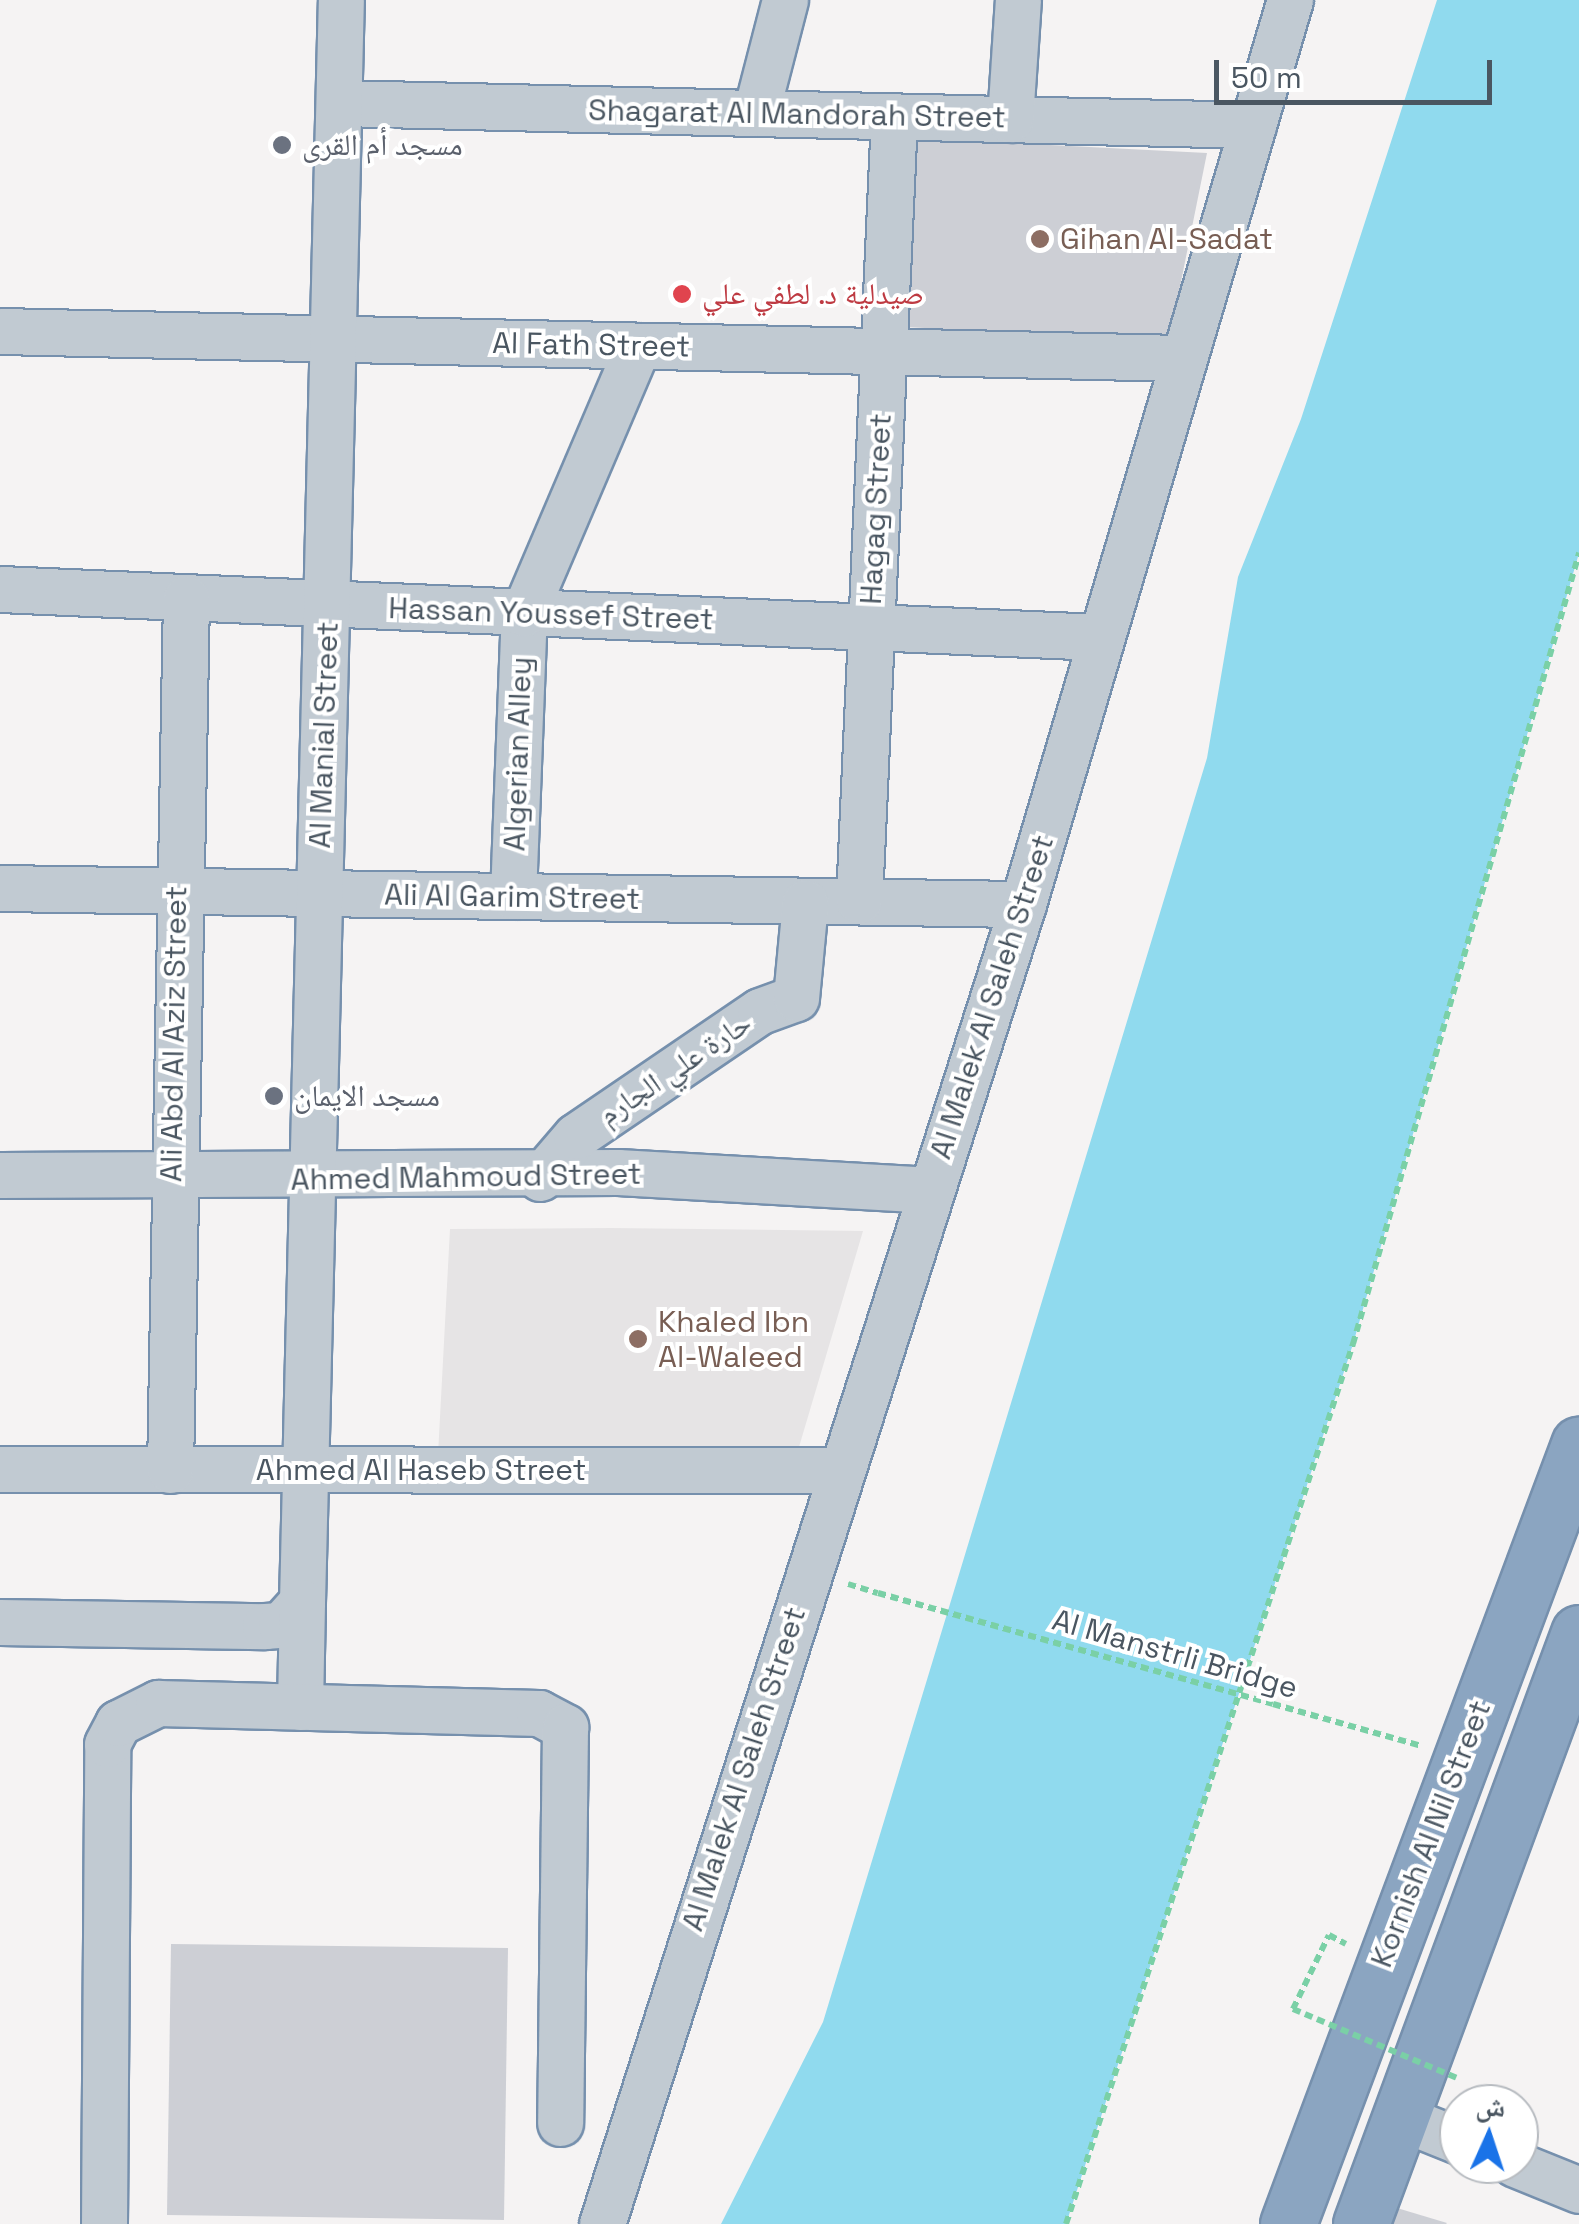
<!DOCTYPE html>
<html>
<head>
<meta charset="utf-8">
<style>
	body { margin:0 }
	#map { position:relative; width:1579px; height:2224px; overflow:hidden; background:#f5f3f3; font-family:"Space Grotesk","Noto Naskh Arabic",sans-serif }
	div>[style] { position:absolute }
	.education>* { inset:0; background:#e6e4e5 }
	.water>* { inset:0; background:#90daee }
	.building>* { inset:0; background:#cdcfd5 }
	.path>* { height:6px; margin-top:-3px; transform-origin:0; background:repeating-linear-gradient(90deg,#7ad0a6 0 8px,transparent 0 13px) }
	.roads { filter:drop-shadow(2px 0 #7690ad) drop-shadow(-2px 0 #7690ad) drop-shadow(0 2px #7690ad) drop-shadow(0 -2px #7690ad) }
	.minor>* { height:45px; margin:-22.5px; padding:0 22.5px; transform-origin:22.5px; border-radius:22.5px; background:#c1cad2 }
	.highway>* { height:55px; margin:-27.5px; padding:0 27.5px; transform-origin:27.5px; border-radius:27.5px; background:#8ba5c1 }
	.path-bridge>* { height:6px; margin-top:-3px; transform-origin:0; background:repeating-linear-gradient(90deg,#7ad0a6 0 8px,transparent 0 13px) }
	.dots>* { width:28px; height:28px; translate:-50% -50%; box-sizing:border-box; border:5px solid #fff; border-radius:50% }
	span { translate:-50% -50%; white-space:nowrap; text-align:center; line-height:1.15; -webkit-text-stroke:8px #fff; paint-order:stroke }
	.street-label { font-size:30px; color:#4a5661 }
	.worship-label { font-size:30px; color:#5b616d }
	.left { translate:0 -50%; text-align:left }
	.education-label { font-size:30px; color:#785e54 }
	.health-label { font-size:30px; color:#be3a42 }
	.north { position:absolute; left:1439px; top:2084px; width:100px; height:100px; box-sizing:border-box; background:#fff; border:2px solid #b7bbc0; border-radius:50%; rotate:3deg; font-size:28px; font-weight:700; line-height:40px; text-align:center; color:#4a5661 }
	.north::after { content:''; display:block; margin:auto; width:35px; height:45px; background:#1a73e8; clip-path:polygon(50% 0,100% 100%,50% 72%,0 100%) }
	.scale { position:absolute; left:1214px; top:60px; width:278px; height:45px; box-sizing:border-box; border:5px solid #4a5661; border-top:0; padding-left:12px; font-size:30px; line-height:35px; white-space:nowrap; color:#4a5661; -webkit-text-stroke:8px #fff; paint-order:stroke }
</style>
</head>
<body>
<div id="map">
	<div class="education">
		<div style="clip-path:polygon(450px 1229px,611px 1228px,863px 1231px,799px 1447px,438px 1455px)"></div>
	</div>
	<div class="water">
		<div style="clip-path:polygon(1437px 0,1579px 0,1579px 553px,1353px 1344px,1066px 2224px,721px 2224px,823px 2022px,1207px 758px,1238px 577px,1301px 419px)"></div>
	</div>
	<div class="building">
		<div style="clip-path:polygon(897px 137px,1207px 153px,1169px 341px,887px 326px)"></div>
		<div style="clip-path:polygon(171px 1944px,508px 1948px,504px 2220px,167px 2215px)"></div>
		<div style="clip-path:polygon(1387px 2205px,1447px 2223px,1446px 2224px,1381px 2224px)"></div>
	</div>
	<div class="path">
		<div style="left:848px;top:1584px;width:31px;rotate:17deg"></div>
		<div style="left:1273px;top:1704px;width:154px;rotate:15.8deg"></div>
		<div style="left:1293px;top:2009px;width:82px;rotate:-64.1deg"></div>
		<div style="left:1329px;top:1935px;width:19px;rotate:28deg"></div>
		<div style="left:1066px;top:2224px;width:926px;rotate:-71.94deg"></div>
		<div style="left:1353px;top:1344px;width:823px;rotate:-74.05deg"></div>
	</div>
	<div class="roads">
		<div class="minor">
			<div style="left:340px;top:103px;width:913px;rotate:1.38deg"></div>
			<div style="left:756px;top:112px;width:116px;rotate:-75.5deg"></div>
			<div style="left:1010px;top:119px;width:119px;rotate:-86.2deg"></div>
			<div style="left:0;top:331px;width:1183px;rotate:1.31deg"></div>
			<div style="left:0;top:589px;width:1102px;rotate:2.5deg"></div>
			<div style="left:0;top:888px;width:1023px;rotate:0.9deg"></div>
			<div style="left:513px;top:896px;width:283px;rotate:-87.8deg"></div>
			<div style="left:524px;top:613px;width:290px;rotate:-66.9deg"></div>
			<div style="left:859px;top:900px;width:784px;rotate:-87.44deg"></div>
			<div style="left:0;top:1175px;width:618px;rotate:-0.28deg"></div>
			<div style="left:618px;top:1172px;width:314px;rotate:3.3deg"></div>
			<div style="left:540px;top:1178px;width:55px;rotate:-49.4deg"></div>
			<div style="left:576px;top:1136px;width:222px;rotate:-34.2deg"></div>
			<div style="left:760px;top:1011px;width:38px;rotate:-20deg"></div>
			<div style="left:796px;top:998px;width:96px;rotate:-84.6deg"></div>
			<div style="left:0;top:1469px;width:842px;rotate:0.07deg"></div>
			<div style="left:170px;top:1470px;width:872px;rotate:-88.95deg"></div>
			<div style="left:0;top:1622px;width:265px;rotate:0.9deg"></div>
			<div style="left:265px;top:1626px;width:16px;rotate:-4deg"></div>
			<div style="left:281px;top:1625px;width:31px;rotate:-48deg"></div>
			<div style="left:302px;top:1602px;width:1602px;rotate:-88.61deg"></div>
			<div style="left:300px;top:1707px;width:105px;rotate:-88.9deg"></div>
			<div style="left:1399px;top:2117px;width:65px;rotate:21.8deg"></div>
			<div style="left:1515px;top:2164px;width:69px;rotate:22.1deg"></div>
			<div style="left:104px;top:2224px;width:480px;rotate:-89.6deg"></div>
			<div style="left:107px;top:1744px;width:24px;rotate:-62deg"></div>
			<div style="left:118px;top:1723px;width:45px;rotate:-26.6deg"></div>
			<div style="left:158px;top:1703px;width:381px;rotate:1.5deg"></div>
			<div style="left:539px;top:1713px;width:30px;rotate:28deg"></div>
			<div style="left:565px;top:1727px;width:396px;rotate:90.7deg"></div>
			<div style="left:602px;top:2224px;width:1386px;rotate:-72.31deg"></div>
			<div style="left:1023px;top:904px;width:943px;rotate:-73.55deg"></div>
		</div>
		<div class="highway">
			<div style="left:1288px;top:2224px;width:832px;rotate:-69.52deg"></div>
			<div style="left:1361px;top:2224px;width:630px;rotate:-69.75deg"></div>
		</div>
	</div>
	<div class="path-bridge">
		<div style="left:878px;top:1593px;width:410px;rotate:15.7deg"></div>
		<div style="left:1293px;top:2009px;width:178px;rotate:22.8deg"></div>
	</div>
	<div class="dots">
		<div style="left:282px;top:145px;background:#6b7280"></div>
		<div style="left:1040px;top:239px;background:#8d6e63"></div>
		<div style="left:682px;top:294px;background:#e0444e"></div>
		<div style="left:274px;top:1096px;background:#6b7280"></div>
		<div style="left:638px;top:1339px;background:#8d6e63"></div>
	</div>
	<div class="street-label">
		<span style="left:797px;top:114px;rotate:1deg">Shagarat Al Mandorah Street</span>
		<span style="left:591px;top:345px;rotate:1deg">Al Fath Street</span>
		<span style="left:876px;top:509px;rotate:-87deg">Hagag Street</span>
		<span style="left:551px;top:614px;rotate:2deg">Hassan Youssef Street</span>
		<span style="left:324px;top:735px;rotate:-88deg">Al Manial Street</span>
		<span style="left:518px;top:754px;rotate:-88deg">Algerian Alley</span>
		<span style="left:512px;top:897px;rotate:1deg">Ali Al Garim Street</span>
		<span style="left:992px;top:997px;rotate:-72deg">Al Malek Al Saleh Street</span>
		<span style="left:174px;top:1034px;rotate:-89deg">Ali Abd Al Aziz Street</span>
		<span style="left:675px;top:1069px;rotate:-34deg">حارة علي الجارم</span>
		<span style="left:466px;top:1177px;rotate:-1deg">Ahmed Mahmoud Street</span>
		<span style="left:421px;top:1470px">Ahmed Al Haseb Street</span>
		<span style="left:1175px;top:1654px;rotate:16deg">Al Manstrli Bridge</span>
		<span style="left:744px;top:1769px;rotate:-72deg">Al Malek Al Saleh Street</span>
		<span style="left:1431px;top:1834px;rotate:-69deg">Kornish Al Nil Street</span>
	</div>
	<div class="worship-label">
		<span class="left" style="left:302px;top:145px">مسجد أم القرى</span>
		<span class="left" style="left:294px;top:1096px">مسجد الايمان</span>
	</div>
	<div class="education-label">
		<span class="left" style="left:1060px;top:239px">Gihan Al-Sadat</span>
		<span class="left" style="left:658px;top:1339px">Khaled Ibn<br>Al-Waleed</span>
	</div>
	<div class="health-label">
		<span class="left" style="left:702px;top:294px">صيدلية د. لطفي علي</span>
	</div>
	<div class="north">ش</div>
	<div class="scale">50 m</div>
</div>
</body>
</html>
